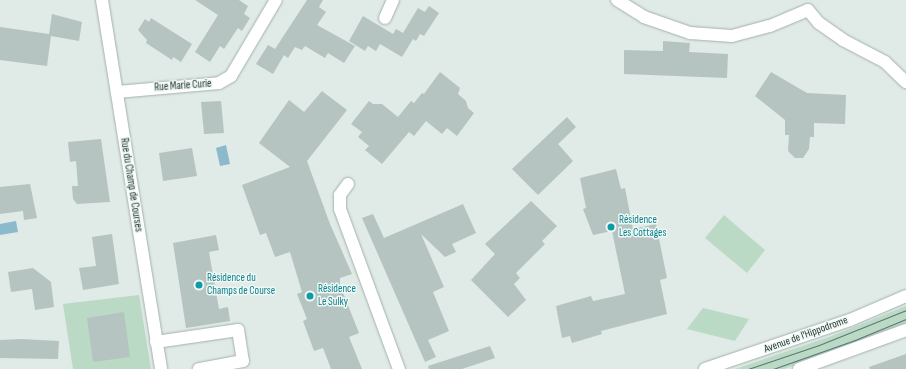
<!DOCTYPE html>
<html>
<head>
<meta charset="utf-8">
<style>
  body { margin:0 }
  #map { position:relative; width:906px; height:369px; overflow:hidden; background:#e0eae6; font-family:"Sofia Sans Condensed",sans-serif }
  div>[style] { position:absolute }
  .green>* { inset:0; background:#badac6 }
  .water>* { inset:0; background:#8bbacc }
  .building>* { inset:0; background:#b5c4c0 }
  .roads { filter:drop-shadow(0 0 1px #a3b1ad) drop-shadow(0 0 1px #a3b1ad) }
  .minor>* { height:12px; margin:-6px; padding:0 6px; transform-origin:6px; border-radius:6px; background:#fff }
  .tram>* { height:1px; margin:-0.5px; padding:0 0.5px; transform-origin:0.5px; border-radius:0.5px; background:#5c7571 }
  .dots>* { width:11px; height:11px; translate:-50% -50%; box-sizing:border-box; border:2px solid #f0f7f4; border-radius:50% }
  span { translate:-50% -50%; white-space:nowrap; text-align:center; line-height:1.15; -webkit-text-stroke:3px #f0f7f4; paint-order:stroke }
  .street-label { font-size:11px; color:#223935 }
  .culture-label { font-size:11px; color:#0d838f }
  .left { translate:0 -50%; text-align:left }
</style>
</head>
<body>
<div id="map">
  <div class="green">
    <div style="clip-path:polygon(724px 215px,765px 250px,747px 273px,705px 238px)"></div>
    <div style="clip-path:polygon(139px 295px,151px 369px,73px 369px,63px 304px)"></div>
    <div style="clip-path:polygon(906px 306px,906px 323px,813px 359px,784px 369px,735px 369px,832px 336px)"></div>
    <div style="clip-path:polygon(703px 308px,749px 319px,735px 341px,687px 329px)"></div>
  </div>
  <div class="water">
    <div style="clip-path:polygon(226px 145px,230px 164px,220px 166px,216px 148px)"></div>
    <div style="clip-path:polygon(16px 221px,18px 232px,0 235px,0 224px)"></div>
  </div>
  <div class="building">
    <div style="clip-path:polygon(195px 0,239px 0,248px 6px,244px 14px,250px 18px,242px 31px,238px 28px,224px 49px,220px 46px,210px 62px,195px 52px,218px 15px)"></div>
    <div style="clip-path:polygon(307px 0,323px 0,319px 7px,326px 12px,317px 25px,355px 46px,344px 63px,328px 53px,325px 58px,305px 46px,302px 50px,295px 47px,288px 58px,284px 55px,273px 74px,256px 64px,268px 45px,275px 49px)"></div>
    <div style="clip-path:polygon(429px 6px,439px 13px,424px 36px,420px 34px,416px 41px,413px 39px,402px 57px,380px 44px,376px 51px,368px 46px,365px 51px,349px 41px,363px 16px,393px 34px,396px 29px,403px 33px,418px 8px,425px 12px)"></div>
    <div style="clip-path:polygon(52px 14px,82px 22px,79px 41px,51px 36px,47px 66px,0 60px,0 27px,49px 34px)"></div>
    <div style="clip-path:polygon(151px 18px,192px 44px,181px 62px,173px 57px,172px 60px,146px 43px,147px 40px,138px 30px,145px 19px,149px 22px)"></div>
    <div style="clip-path:polygon(663px 41px,690px 43px,689px 52px,728px 54px,727px 78px,624px 74px,624px 50px,663px 51px)"></div>
    <div style="clip-path:polygon(440px 72px,460px 88px,458px 94px,466px 101px,468px 108px,474px 113px,457px 136px,447px 128px,442px 134px,426px 121px,414px 136px,409px 132px,382px 164px,365px 150px,369px 146px,358px 137px,362px 132px,351px 124px,369px 101px,373px 104px,382px 104px,398px 117px,411px 101px,414px 103px,422px 93px,424px 94px)"></div>
    <div style="clip-path:polygon(771px 72px,807px 93px,846px 95px,845px 124px,814px 123px,814px 137px,810px 137px,809px 149px,803px 158px,795px 158px,788px 151px,789px 135px,785px 135px,785px 120px,755px 96px)"></div>
    <div style="clip-path:polygon(322px 91px,347px 110px,307px 161px,330px 224px,352px 274px,340px 278px,340px 285px,359px 333px,349px 337px,362px 369px,331px 369px,323px 348px,314px 351px,303px 321px,307px 319px,297px 294px,302px 292px,290px 252px,275px 257px,266px 233px,260px 235px,242px 185px,290px 167px,259px 143px,289px 100px,304px 112px)"></div>
    <div style="clip-path:polygon(221px 101px,224px 133px,204px 134px,201px 102px)"></div>
    <div style="clip-path:polygon(567px 117px,576px 127px,558px 144px,573px 161px,538px 195px,512px 169px)"></div>
    <div style="clip-path:polygon(101px 139px,110px 202px,77px 204px,73px 199px,72px 186px,78px 186px,76px 161px,70px 162px,68px 142px)"></div>
    <div style="clip-path:polygon(192px 148px,197px 176px,163px 181px,159px 153px)"></div>
    <div style="clip-path:polygon(616px 169px,621px 189px,625px 188px,633px 229px,656px 224px,667px 278px,660px 280px,667px 314px,601px 331px,602px 334px,572px 343px,570px 336px,562px 338px,556px 306px,591px 296px,593px 301px,625px 294px,612px 231px,593px 235px,583px 209px,586px 208px,580px 178px)"></div>
    <div style="clip-path:polygon(30px 184px,37px 218px,24px 220px,23px 211px,0 214px,0 187px)"></div>
    <div style="clip-path:polygon(531px 201px,557px 226px,542px 241px,545px 244px,516px 273px,520px 278px,514px 284px,526px 300px,508px 317px,471px 280px,495px 254px,485px 244px)"></div>
    <div style="clip-path:polygon(463px 204px,476px 233px,452px 244px,456px 252px,445px 257px,421px 234px,444px 287px,433px 292px,449px 331px,428px 340px,436px 357px,425px 362px,362px 218px,373px 214px,384px 238px)"></div>
    <div style="clip-path:polygon(112px 234px,119px 284px,83px 290px,79px 268px,96px 266px,92px 237px)"></div>
    <div style="clip-path:polygon(216px 235px,219px 250px,209px 252px,219px 309px,228px 307px,230px 321px,186px 328px,173px 243px)"></div>
    <div style="clip-path:polygon(33px 268px,51px 282px,54px 307px,35px 310px,32px 289px,11px 292px,8px 272px)"></div>
    <div style="clip-path:polygon(124px 312px,130px 357px,93px 362px,87px 318px)"></div>
    <div style="clip-path:polygon(21px 339px,59px 341px,58px 359px,0 358px,0 340px)"></div>
    <div style="clip-path:polygon(490px 346px,495px 358px,462px 369px,429px 369px,428px 366px)"></div>
    <div style="clip-path:polygon(906px 354px,906px 369px,870px 369px,869px 367px)"></div>
  </div>
  <div class="roads">
    <div class="minor">
      <div style="left:102px;top:0;width:374px;rotate:80.9deg"></div>
      <div style="left:617px;top:0;width:32px;rotate:32deg"></div>
      <div style="left:644px;top:17px;width:49px;rotate:19.2deg"></div>
      <div style="left:690px;top:33px;width:42px;rotate:4.1deg"></div>
      <div style="left:732px;top:36px;width:39px;rotate:-15deg"></div>
      <div style="left:770px;top:26px;width:41px;rotate:-22.8deg"></div>
      <div style="left:808px;top:10px;width:17px;rotate:50deg"></div>
      <div style="left:819px;top:23px;width:29px;rotate:35deg"></div>
      <div style="left:843px;top:40px;width:47px;rotate:27.6deg"></div>
      <div style="left:885px;top:62px;width:29px;rotate:44deg"></div>
      <div style="left:385px;top:18px;width:20px;rotate:-66deg"></div>
      <div style="left:117px;top:92px;width:102px;rotate:-5deg"></div>
      <div style="left:219px;top:83px;width:14px;rotate:-30deg"></div>
      <div style="left:231px;top:76px;width:88px;rotate:-59.4deg"></div>
      <div style="left:348px;top:184px;width:14px;rotate:126deg"></div>
      <div style="left:340px;top:195px;width:14px;rotate:90deg"></div>
      <div style="left:340px;top:209px;width:171px;rotate:69.8deg"></div>
      <div style="left:156px;top:342px;width:83px;rotate:-8.3deg"></div>
      <div style="left:238px;top:330px;width:31px;rotate:81deg"></div>
      <div style="left:243px;top:361px;width:45px;rotate:169.7deg"></div>
      <div style="left:705px;top:369px;width:153px;rotate:-18.7deg"></div>
      <div style="left:850px;top:320px;width:61px;rotate:-23.2deg"></div>
      <div style="left:799px;top:369px;width:114px;rotate:-20deg"></div>
    </div>
  </div>
  <div class="tram">
    <div style="left:748px;top:369px;width:75px;rotate:-18.7deg"></div>
    <div style="left:819px;top:345px;width:94px;rotate:-21.9deg"></div>
    <div style="left:773px;top:369px;width:87px;rotate:-19.5deg"></div>
    <div style="left:855px;top:340px;width:55px;rotate:-22.4deg"></div>
  </div>
  <div class="dots">
    <div style="left:611px;top:227px;background:#0f9aa8"></div>
    <div style="left:199px;top:285px;background:#0f9aa8"></div>
    <div style="left:310px;top:296px;background:#0f9aa8"></div>
  </div>
  <div class="street-label">
    <span style="left:183px;top:86px;rotate:-4deg">Rue Marie Curie</span>
    <span style="left:131px;top:185px;rotate:81deg">Rue du Champ de Courses</span>
    <span style="left:806px;top:335px;rotate:-20deg">Avenue de l'Hippodrome</span>
  </div>
  <div class="culture-label">
    <span class="left" style="left:619px;top:227px">Résidence<br>Les Cottages</span>
    <span class="left" style="left:207px;top:285px">Résidence du<br>Champs de Course</span>
    <span class="left" style="left:318px;top:296px">Résidence<br>Le Sulky</span>
  </div>
</div>
</body>
</html>
